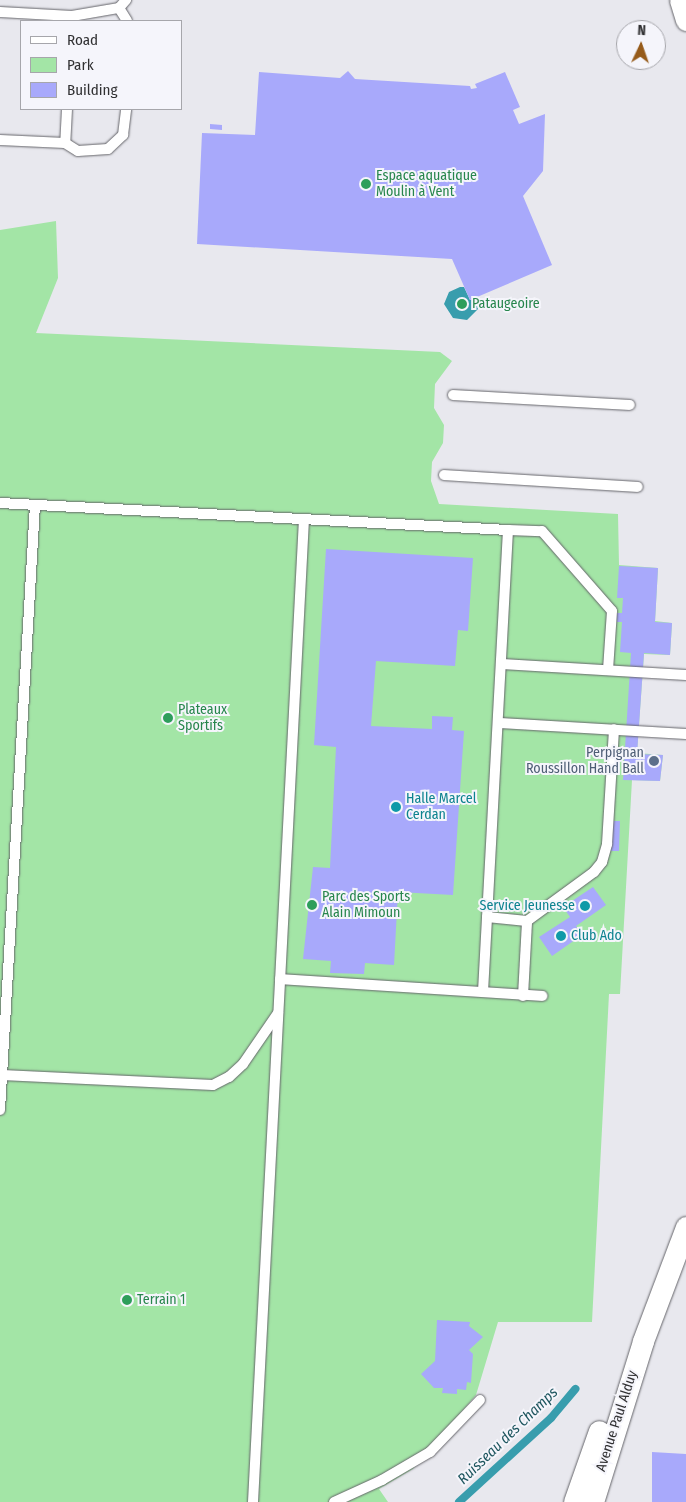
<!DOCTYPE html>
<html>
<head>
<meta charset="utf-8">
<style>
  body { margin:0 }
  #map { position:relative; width:686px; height:1502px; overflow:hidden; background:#e8e8ee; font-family:"Fira Sans Condensed",sans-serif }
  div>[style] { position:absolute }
  .green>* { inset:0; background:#a3e5a6 }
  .water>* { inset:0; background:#389dad }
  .stream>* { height:8px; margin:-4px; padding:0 4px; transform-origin:4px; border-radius:4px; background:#389dad }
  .building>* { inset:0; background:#a8a9fb }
  .roads { filter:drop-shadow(0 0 1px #65656a) drop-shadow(0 0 1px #65656a) }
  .service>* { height:10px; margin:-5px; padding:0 5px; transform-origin:5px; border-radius:5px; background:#fff }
  .minor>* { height:21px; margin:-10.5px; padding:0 10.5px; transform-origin:10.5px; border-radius:10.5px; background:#fff }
  .dots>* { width:14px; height:14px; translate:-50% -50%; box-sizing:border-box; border:2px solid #f5f5fb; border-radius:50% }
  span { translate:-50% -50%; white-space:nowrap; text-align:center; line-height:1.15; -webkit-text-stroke:4px #f5f5fb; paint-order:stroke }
  .leisure-label { font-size:14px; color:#27864d }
  .left { translate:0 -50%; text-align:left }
  .service-label { font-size:14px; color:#4e5e75 }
  .right { translate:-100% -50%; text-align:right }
  .culture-label { font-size:14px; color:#0d838f }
  .street-label { font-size:14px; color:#303032 }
  .water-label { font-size:15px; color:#1d555e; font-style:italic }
  .legend { position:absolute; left:20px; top:20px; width:162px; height:90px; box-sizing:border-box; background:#f5f5fb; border:1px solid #a6a6ab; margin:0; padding:6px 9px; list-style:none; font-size:15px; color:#303032 }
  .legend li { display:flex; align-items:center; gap:10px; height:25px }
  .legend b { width:25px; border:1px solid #a6a6ab }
  .north { position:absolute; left:616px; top:20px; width:50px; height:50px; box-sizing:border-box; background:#f5f5fb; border:1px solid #a6a6ab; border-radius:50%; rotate:3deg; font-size:14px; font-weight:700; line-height:20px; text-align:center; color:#303032 }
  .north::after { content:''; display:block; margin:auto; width:18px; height:22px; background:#965b1a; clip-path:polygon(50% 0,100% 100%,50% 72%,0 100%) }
</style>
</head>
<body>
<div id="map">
  <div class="green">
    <div style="clip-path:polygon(56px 221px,58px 278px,36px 333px,440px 352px,452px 361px,435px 384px,434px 408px,444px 425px,443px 443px,432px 462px,431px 481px,439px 504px,618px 514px,619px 565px,658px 568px,655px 621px,672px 623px,670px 655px,644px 654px,637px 753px,663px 755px,660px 781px,632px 780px,620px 994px,609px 994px,592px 1322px,498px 1322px,476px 1395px,413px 1469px,379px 1489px,388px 1502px,0 1502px,0 230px)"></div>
  </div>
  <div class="water">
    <div style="clip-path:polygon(460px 287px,464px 287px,470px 300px,477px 297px,478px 309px,467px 320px,453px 318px,444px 304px,449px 292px)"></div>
  </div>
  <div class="stream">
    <div style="left:459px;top:1502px;width:125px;rotate:-42.4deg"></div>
    <div style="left:551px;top:1418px;width:38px;rotate:-50deg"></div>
  </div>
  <div class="building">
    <div style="clip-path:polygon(348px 71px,355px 79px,470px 86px,471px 89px,477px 88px,475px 84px,505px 72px,520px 107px,513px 110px,519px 124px,545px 114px,543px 171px,523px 196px,552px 265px,470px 300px,452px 259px,197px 244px,202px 133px,255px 135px,259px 72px,340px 78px)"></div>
    <div style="clip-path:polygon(210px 124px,222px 125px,222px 130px,210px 129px)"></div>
    <div style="clip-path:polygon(326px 549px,473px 558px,468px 631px,458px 630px,455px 666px,376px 661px,371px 726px,432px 729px,432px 716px,453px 717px,452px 730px,464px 731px,453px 895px,398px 892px,394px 965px,365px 963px,364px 974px,330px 973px,331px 961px,303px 959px,313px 867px,330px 868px,336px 747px,314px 745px)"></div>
    <div style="clip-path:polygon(619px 566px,658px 568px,655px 622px,672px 623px,670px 655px,644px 653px,637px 754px,663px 755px,660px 781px,623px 780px,631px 653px,620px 652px,622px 622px,617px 622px,617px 613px,622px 613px,623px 598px,617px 598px)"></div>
    <div style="clip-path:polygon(612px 821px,620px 821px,619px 851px,611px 851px)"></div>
    <div style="clip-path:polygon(593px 887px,606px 905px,576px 926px,582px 935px,552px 956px,539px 937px,570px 917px,563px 907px)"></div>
    <div style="clip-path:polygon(437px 1320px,470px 1322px,469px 1326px,483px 1337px,469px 1350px,473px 1354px,471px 1383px,467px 1382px,466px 1390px,457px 1389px,457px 1394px,442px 1393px,443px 1388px,434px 1388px,421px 1374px,435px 1361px)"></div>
    <div style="clip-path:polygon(652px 1452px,686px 1454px,686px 1502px,652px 1502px)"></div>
  </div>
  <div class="roads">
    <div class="service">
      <div style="left:119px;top:8px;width:15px;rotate:58deg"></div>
      <div style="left:0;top:12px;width:72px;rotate:3.2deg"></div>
      <div style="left:72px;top:16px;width:48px;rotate:-9.7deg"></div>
      <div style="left:119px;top:8px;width:11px;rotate:-49deg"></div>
      <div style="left:67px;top:109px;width:34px;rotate:93deg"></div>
      <div style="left:65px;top:143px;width:15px;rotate:32deg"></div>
      <div style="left:78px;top:151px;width:30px;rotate:-4deg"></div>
      <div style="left:108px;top:149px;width:21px;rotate:-43deg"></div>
      <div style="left:123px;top:135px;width:26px;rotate:-83deg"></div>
      <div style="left:0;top:140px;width:65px;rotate:2.6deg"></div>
      <div style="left:453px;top:395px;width:177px;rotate:3.2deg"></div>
      <div style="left:444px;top:475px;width:194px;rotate:3.5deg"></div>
      <div style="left:0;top:503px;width:509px;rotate:3.04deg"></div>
      <div style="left:508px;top:530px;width:462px;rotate:93.1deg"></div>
      <div style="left:508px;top:530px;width:34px;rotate:2deg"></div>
      <div style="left:542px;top:531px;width:106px;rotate:48.8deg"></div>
      <div style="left:612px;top:611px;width:59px;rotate:93.9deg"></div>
      <div style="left:502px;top:664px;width:184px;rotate:3.4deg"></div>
      <div style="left:500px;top:723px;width:186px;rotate:3.4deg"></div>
      <div style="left:487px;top:917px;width:40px;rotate:5.7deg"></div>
      <div style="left:527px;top:921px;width:83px;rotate:-36.2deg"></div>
      <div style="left:594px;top:872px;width:13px;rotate:-51deg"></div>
      <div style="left:602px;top:862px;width:19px;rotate:-74deg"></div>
      <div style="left:607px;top:844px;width:115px;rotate:-86.5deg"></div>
      <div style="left:280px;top:979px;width:263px;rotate:3.7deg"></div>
      <div style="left:523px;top:996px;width:75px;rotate:-86.9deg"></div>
      <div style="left:2px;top:1075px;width:211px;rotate:2.7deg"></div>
      <div style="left:213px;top:1085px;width:18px;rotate:-27deg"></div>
      <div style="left:229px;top:1077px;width:19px;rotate:-43deg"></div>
      <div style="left:243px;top:1064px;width:62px;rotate:-55.5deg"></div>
      <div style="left:0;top:1110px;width:606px;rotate:-86.69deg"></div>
      <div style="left:253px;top:1502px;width:984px;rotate:-87.03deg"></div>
      <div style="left:334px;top:1502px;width:53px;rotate:-24.6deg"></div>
      <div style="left:382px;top:1480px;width:56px;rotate:-30.3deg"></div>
      <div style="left:430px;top:1452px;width:72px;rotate:-46.1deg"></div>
    </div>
    <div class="minor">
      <div style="left:680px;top:0;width:21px;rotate:73deg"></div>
      <div style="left:574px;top:1502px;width:75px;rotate:-70.6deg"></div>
      <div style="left:593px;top:1502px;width:169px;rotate:-72.7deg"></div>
      <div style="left:643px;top:1341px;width:122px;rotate:-69.3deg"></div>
    </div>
  </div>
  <div class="dots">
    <div style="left:366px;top:184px;background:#2e9e5b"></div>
    <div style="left:462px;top:304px;background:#2e9e5b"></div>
    <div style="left:168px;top:718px;background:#2e9e5b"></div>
    <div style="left:654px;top:761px;background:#5c6f8a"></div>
    <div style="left:396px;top:807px;background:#0f9aa8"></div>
    <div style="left:312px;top:905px;background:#2e9e5b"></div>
    <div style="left:585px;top:906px;background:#0f9aa8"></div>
    <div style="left:561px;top:936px;background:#0f9aa8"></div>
    <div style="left:127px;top:1300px;background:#2e9e5b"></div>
  </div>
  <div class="leisure-label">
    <span class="left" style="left:376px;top:184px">Espace aquatique<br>Moulin à Vent</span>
    <span class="left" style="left:472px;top:304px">Pataugeoire</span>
    <span class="left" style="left:178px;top:718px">Plateaux<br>Sportifs</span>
    <span class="left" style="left:322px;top:905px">Parc des Sports<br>Alain Mimoun</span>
    <span class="left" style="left:137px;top:1300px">Terrain 1</span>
  </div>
  <div class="service-label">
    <span class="right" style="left:644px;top:761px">Perpignan<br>Roussillon Hand Ball</span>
  </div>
  <div class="culture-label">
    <span class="left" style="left:406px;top:807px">Halle Marcel<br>Cerdan</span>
    <span class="right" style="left:575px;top:906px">Service Jeunesse</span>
    <span class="left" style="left:571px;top:936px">Club Ado</span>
  </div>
  <div class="street-label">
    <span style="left:617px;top:1421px;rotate:-72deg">Avenue Paul Alduy</span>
  </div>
  <div class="water-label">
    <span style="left:508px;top:1436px;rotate:-44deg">Ruisseau des Champs</span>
  </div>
  <ul class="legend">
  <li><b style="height:6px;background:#fff"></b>Road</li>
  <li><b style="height:14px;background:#a3e5a6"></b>Park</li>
  <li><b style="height:14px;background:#a8a9fb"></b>Building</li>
  </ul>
  <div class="north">N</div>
</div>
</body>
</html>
